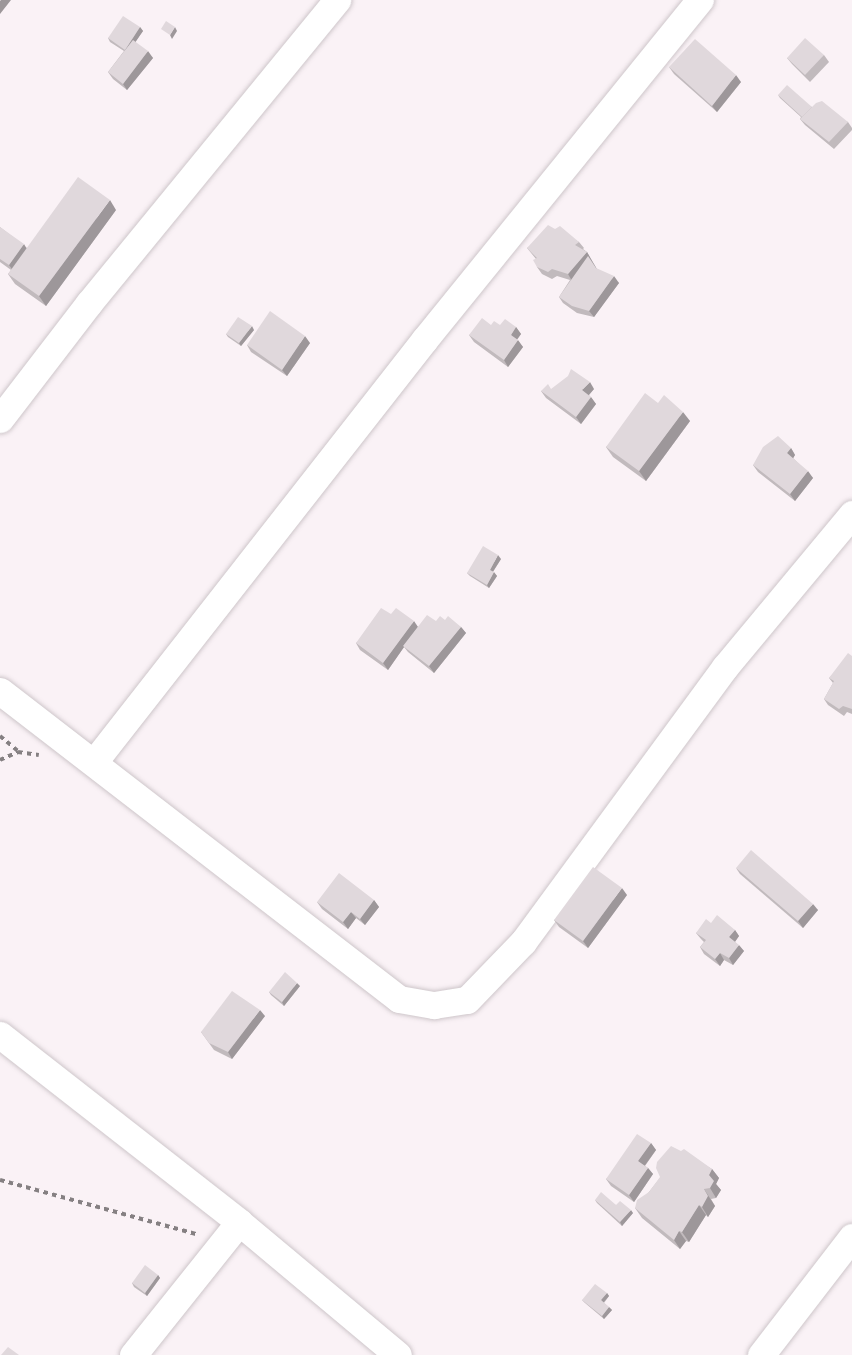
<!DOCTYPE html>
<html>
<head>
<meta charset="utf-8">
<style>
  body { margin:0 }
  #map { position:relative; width:852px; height:1355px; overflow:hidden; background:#faf2f6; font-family:Raleway,sans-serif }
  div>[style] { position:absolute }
  .path>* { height:4px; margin-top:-2px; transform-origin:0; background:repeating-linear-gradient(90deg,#858082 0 4.5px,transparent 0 9px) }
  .roads { filter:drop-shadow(0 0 2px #cec6ca) drop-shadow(0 0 2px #cec6ca) }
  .minor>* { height:27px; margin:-13.5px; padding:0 13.5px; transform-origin:13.5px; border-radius:13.5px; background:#fff }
  .wall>* { inset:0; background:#c1babd }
  .shaded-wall>* { inset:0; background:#9d979a }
  .building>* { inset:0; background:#e0d8dc }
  span { translate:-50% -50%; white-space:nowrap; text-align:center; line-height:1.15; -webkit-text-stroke:5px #fff; paint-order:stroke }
</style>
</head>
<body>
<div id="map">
  <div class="path">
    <div style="left:0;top:736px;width:23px;rotate:40deg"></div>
    <div style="left:0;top:760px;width:20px;rotate:-24deg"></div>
    <div style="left:18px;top:752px;width:21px;rotate:8deg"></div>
    <div style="left:0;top:1180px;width:206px;rotate:15.4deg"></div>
  </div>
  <div class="roads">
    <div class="minor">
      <div style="left:0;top:419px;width:146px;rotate:-52.5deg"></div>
      <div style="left:89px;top:303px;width:392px;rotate:-50.7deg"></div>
      <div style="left:0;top:691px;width:504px;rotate:37.67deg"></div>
      <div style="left:399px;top:999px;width:36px;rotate:10deg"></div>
      <div style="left:434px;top:1005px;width:33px;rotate:-9deg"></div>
      <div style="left:467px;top:1000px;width:81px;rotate:-46deg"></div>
      <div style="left:523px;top:942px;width:341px;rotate:-53.7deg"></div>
      <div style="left:725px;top:667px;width:199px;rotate:-50.3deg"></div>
      <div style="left:94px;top:762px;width:537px;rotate:-51.96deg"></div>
      <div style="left:425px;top:339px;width:437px;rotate:-51deg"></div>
      <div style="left:0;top:1035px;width:303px;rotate:38deg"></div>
      <div style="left:239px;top:1222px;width:207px;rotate:39.9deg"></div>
      <div style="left:133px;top:1355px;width:170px;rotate:-51.4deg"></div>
      <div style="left:761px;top:1355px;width:149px;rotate:-52.4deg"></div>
    </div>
  </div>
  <div class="wall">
    <div style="clip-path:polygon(140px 27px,143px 31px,135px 42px,153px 58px,127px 90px,113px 79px,108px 72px,124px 51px,110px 42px,108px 38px)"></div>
    <div style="clip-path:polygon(824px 55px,829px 62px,810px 82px,792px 64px,787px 58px)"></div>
    <div style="clip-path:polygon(669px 67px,741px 82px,717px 112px,674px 74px)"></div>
    <div style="clip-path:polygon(778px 95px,812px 107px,848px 122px,852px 128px,852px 130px,834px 149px,805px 125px,800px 119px,801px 117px,780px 98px)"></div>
    <div style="clip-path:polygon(116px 210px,46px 306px,15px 284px,8px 274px,11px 270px,0 262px,0 227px,27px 248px)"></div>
    <div style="clip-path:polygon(555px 229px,579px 242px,584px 248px,583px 249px,587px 252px,597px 269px,619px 283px,594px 317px,577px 313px,563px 303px,559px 297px,570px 280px,557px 276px,552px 279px,542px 274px,537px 267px,536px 259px,527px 248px)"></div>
    <div style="clip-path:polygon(491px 325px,516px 327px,521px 334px,517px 340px,523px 347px,508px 367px,474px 342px,469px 335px)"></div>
    <div style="clip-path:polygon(254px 330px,241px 346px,228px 337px,226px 334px)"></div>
    <div style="clip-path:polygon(310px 343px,287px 376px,251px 352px,247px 345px)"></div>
    <div style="clip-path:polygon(551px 389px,594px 389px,589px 395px,596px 404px,581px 424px,546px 398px,541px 391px)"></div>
    <div style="clip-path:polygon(658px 403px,690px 421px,646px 481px,613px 457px,606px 447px)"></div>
    <div style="clip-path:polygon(791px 448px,795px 455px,793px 458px,813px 478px,795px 501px,758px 472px,753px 465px)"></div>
    <div style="clip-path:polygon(501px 559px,493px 572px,497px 576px,489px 588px,470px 576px,467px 573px)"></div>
    <div style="clip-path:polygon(391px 614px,418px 627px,445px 620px,461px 627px,466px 633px,434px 673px,408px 652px,404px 647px,388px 670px,360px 650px,356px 643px)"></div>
    <div style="clip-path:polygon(852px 656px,852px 714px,847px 712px,844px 716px,828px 705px,824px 699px,833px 683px,829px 678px)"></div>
    <div style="clip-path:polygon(736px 868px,818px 910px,803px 928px,740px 874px)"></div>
    <div style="clip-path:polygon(627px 895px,588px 948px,559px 927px,554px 920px)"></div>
    <div style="clip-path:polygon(374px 900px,379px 907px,365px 925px,356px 918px,348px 929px,322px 909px,317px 902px)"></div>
    <div style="clip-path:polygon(711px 923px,735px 930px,739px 936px,735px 942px,744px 951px,733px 965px,724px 960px,720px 966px,704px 954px,700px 947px,704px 942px,701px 939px,696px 933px)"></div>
    <div style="clip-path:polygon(300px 986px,284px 1006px,271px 995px,269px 992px)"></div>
    <div style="clip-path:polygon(265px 1016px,232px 1059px,214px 1050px,201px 1032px)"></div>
    <div style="clip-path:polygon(651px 1143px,656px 1150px,645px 1166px,648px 1168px,653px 1174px,634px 1202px,611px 1186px,606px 1179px)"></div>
    <div style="clip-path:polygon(681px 1151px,712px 1169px,719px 1178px,716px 1184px,721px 1190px,716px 1198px,711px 1199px,715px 1206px,708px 1217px,706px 1215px,689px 1242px,686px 1241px,680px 1249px,642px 1218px,635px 1208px,649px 1192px)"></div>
    <div style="clip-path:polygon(595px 1200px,616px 1205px,633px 1213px,622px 1226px,597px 1203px)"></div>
    <div style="clip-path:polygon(158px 1275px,160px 1278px,147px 1296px,134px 1287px,132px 1283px)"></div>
    <div style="clip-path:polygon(607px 1293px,609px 1296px,604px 1303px,612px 1310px,604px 1319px,585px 1303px,582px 1300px)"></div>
  </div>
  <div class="shaded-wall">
    <div style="clip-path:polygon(1px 0,11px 0,0 14px,0 1px)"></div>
    <div style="clip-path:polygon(140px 27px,143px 31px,128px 53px,125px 50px)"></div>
    <div style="clip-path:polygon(175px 27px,177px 31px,172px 39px,170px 35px)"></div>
    <div style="clip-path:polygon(148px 51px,153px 58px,127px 90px,123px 84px)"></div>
    <div style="clip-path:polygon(736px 75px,741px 82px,717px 112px,712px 106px)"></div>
    <div style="clip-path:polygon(110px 200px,116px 210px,46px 306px,39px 296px)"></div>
    <div style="clip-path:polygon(24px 244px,28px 251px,14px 272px,9px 265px)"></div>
    <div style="clip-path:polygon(587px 252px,600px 275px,572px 281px,568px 274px)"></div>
    <div style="clip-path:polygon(614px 276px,619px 283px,594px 317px,589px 311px)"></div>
    <div style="clip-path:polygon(252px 326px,254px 330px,241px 346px,239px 343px)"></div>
    <div style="clip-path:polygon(516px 327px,521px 334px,515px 342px,511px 335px)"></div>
    <div style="clip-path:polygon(305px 336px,310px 343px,287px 376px,282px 370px)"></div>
    <div style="clip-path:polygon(518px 340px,523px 347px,508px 367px,504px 360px)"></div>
    <div style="clip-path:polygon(590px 382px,594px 389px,587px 397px,582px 390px)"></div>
    <div style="clip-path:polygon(591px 397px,596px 404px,581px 424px,576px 417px)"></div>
    <div style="clip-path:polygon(683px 412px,690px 421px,646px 481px,639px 471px)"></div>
    <div style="clip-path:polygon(791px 448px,795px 455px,792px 460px,787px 453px)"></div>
    <div style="clip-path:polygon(808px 471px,813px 478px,795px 501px,790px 494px)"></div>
    <div style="clip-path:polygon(498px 555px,501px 559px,492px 573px,490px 570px)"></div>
    <div style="clip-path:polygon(494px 572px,497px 576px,489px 588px,487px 585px)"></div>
    <div style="clip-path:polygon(414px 621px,418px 627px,388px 670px,383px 663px)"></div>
    <div style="clip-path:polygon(461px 627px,466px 633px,434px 673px,429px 666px)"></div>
    <div style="clip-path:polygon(622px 888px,627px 895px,588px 948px,583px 941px)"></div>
    <div style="clip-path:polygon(374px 900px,379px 907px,365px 925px,360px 919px)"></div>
    <div style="clip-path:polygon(813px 904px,818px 910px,803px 928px,798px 921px)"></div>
    <div style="clip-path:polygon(351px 912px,356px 918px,348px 929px,343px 922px)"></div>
    <div style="clip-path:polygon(735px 930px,739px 936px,734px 943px,729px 937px)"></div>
    <div style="clip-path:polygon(739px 945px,744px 951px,733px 965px,729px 958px)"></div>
    <div style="clip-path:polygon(720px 953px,724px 960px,720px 966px,715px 959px)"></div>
    <div style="clip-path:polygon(297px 983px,300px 986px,284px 1006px,282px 1002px)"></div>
    <div style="clip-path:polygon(260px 1010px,265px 1016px,232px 1059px,228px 1052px)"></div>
    <div style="clip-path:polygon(651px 1143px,656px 1150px,643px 1168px,638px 1161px)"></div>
    <div style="clip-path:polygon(648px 1168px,653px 1174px,634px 1202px,629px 1195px)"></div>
    <div style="clip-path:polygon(712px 1169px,719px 1178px,716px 1184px,721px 1190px,716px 1198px,710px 1188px,709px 1175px)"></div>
    <div style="clip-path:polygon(704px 1189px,715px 1206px,708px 1217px,702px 1207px)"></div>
    <div style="clip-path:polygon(699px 1205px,706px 1215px,689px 1242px,682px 1232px)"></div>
    <div style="clip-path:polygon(631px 1210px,633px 1213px,622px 1226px,620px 1222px)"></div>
    <div style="clip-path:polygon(679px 1231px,686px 1241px,680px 1249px,674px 1240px)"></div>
    <div style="clip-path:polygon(158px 1275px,160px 1278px,147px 1296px,145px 1293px)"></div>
    <div style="clip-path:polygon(607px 1293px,609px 1296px,603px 1303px,601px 1300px)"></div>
    <div style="clip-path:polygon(609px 1307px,612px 1310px,604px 1319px,602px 1316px)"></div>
  </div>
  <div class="building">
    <div style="clip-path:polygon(123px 16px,140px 27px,125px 50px,108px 38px)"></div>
    <div style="clip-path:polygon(166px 21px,175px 27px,170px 35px,161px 29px)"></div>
    <div style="clip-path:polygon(805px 38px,824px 55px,805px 75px,787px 58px)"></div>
    <div style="clip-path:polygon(695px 39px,736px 75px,712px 106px,669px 67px)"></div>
    <div style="clip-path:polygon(133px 40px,148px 51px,123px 84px,108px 72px)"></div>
    <div style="clip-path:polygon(787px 85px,812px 107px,802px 117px,778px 95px)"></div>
    <div style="clip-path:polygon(822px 101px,848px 122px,829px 142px,800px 119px,816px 103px)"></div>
    <div style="clip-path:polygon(78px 177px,110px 200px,39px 296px,8px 274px)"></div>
    <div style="clip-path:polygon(548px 225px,555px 229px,560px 226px,579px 242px,575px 245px,587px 252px,568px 274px,552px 269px,548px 272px,537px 267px,533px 260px,537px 258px,527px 248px)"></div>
    <div style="clip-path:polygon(0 227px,24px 244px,9px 265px,0 259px)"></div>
    <div style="clip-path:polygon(588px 256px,596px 268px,614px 276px,589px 311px,572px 306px,559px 297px)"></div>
    <div style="clip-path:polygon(270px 311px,305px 336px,282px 370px,247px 345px)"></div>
    <div style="clip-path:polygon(238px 317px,252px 326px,239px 343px,226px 334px)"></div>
    <div style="clip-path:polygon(482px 318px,491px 325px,494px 321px,500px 325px,505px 319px,516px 327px,511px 335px,518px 340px,504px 360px,469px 335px)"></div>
    <div style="clip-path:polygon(571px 369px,590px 382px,582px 390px,591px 397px,576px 417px,541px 391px,548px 384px,551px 389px,568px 376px)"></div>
    <div style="clip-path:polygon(645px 393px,658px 403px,664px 395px,683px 412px,639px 471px,606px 447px)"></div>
    <div style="clip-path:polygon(778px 436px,791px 448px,787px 453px,808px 471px,790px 494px,753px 465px,763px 447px)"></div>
    <div style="clip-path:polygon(483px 546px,498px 555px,490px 570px,494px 572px,487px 585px,467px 573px)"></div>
    <div style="clip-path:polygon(381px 608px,391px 614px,396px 608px,414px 621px,383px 663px,356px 643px)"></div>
    <div style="clip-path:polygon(427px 615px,436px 621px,440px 616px,445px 620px,448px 616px,461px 627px,429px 666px,403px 646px)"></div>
    <div style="clip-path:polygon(848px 653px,852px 656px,852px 709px,843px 706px,839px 709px,824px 699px,834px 681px,829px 678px)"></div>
    <div style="clip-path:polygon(751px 850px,813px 904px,798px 921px,736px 868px)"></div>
    <div style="clip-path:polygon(593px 867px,622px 888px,583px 941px,554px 920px)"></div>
    <div style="clip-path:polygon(339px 873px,374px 900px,360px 919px,351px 912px,343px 922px,317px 902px)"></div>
    <div style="clip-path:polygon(717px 915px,735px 930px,729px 937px,739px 945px,729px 958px,720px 953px,715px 959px,700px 947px,706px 940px,696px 933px,706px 919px,711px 923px)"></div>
    <div style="clip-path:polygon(285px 972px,297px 983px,282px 1002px,269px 992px)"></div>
    <div style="clip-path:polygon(232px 991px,260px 1010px,228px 1052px,209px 1043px,201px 1032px)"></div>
    <div style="clip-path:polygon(637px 1134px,651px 1143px,638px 1161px,648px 1168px,629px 1195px,606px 1179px)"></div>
    <div style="clip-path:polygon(671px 1146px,681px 1151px,684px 1149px,712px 1169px,709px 1175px,714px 1181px,710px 1188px,704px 1189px,708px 1196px,702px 1207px,699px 1205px,682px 1232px,679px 1231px,674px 1240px,635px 1208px,637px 1200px,649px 1192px,660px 1177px,656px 1168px,657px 1162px)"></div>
    <div style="clip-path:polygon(601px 1192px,616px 1205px,620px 1201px,631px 1210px,620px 1222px,595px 1200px)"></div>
    <div style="clip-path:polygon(145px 1265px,158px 1275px,145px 1293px,132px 1283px)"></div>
    <div style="clip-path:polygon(595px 1284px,607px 1293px,601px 1300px,609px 1307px,602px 1316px,582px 1300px)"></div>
    <div style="clip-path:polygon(8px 1347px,19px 1355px,1px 1355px)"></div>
  </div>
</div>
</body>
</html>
